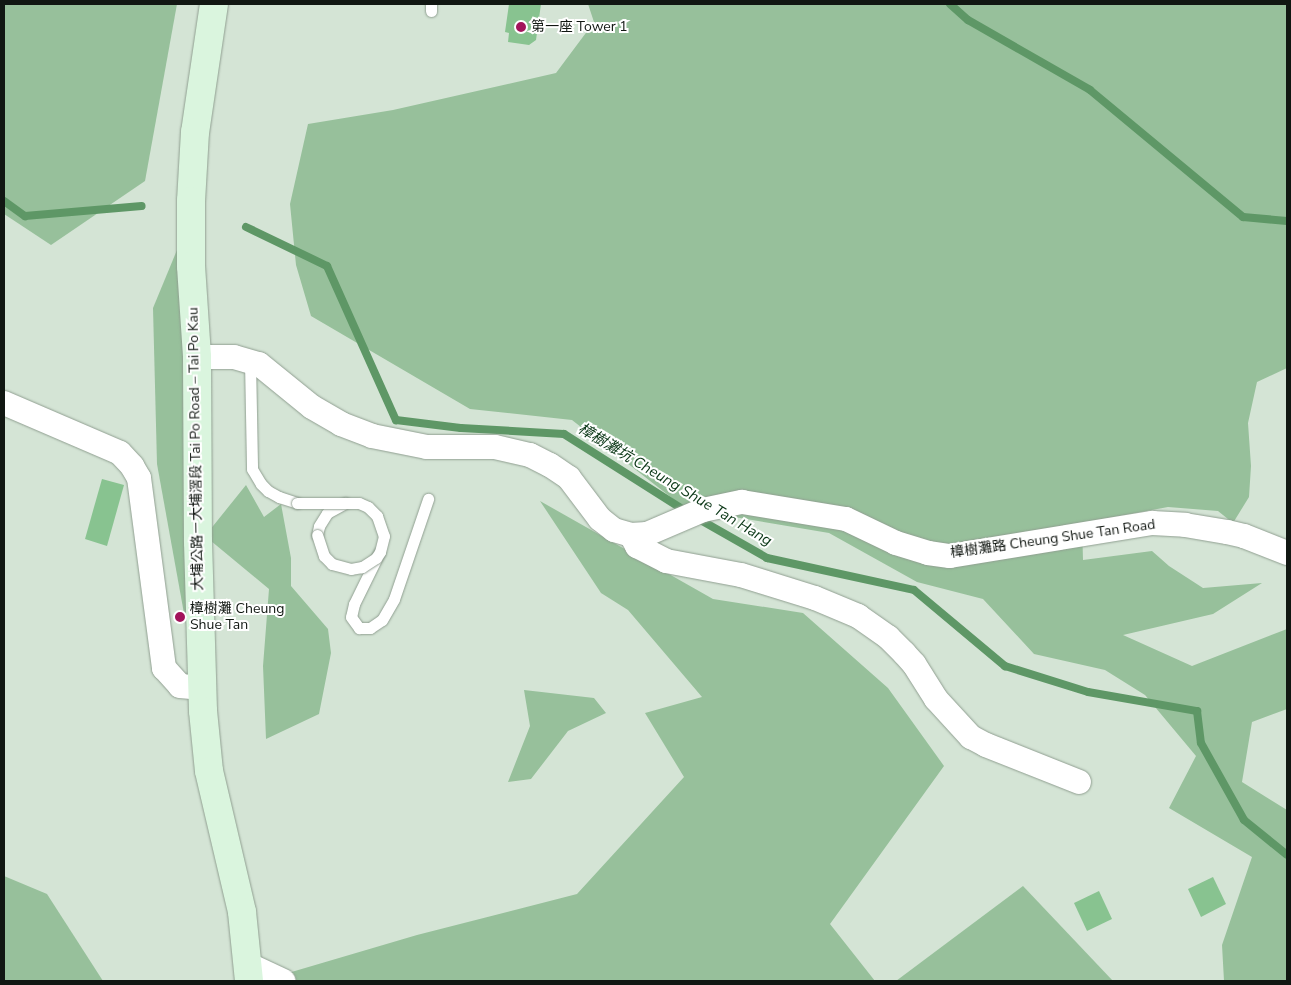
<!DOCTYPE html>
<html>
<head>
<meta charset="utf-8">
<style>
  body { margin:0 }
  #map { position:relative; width:1291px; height:985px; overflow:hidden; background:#d4e4d5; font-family:"Nunito Sans","Noto Sans TC",sans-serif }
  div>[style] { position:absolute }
  .green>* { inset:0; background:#97c09b }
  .stream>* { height:8px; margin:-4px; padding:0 4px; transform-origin:4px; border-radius:4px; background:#5e9766 }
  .building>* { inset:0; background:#88c390 }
  .roads { filter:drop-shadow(0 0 1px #909f91) drop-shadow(0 0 1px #909f91) }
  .lane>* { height:11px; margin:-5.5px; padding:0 5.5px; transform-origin:5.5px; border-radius:5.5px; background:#fff }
  .street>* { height:24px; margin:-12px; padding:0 12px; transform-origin:12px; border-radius:12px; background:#fff }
  .secondary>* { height:28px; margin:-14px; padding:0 14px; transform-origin:14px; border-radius:14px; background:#daf5de }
  .bridges { filter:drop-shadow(0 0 1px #909f91) drop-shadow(0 0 1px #909f91) }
  .lane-bridge>* { height:11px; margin:-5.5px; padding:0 5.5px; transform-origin:5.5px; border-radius:5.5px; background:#fff }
  .dots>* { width:14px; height:14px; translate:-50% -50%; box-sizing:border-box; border:2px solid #fff; border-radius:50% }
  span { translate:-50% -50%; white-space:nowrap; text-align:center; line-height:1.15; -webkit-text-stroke:4px #fff; paint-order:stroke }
  .poi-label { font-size:14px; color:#111712 }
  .left { translate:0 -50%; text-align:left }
  .street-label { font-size:14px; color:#111712 }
  .water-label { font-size:15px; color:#083514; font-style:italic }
  .frame { position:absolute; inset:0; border:5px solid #111712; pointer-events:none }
</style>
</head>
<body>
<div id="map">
  <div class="green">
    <div style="clip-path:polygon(4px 4px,177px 4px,145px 181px,51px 245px,4px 214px)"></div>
    <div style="clip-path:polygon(588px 4px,1287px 4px,1287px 368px,1257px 382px,1248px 423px,1251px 466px,1249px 497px,1233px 523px,1218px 511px,1168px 507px,1082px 523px,1083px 560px,1152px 551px,1169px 566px,1203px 588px,1262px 583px,1213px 614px,1123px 635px,1192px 666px,1287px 629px,1287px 709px,1252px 722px,1242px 782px,1287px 810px,1287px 981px,1224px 981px,1222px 945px,1252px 857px,1169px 808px,1196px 756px,1145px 695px,1105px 670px,1034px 654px,983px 599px,917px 582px,829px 533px,686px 509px,572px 420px,470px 409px,311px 316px,296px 265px,290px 204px,308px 124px,393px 110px,556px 73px,594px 22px)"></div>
    <div style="clip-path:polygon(177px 250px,184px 318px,187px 630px,157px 464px,153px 308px)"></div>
    <div style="clip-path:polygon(246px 485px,264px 517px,281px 504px,291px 558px,291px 586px,328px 629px,331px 653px,319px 714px,266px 739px,263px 666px,269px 589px,205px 536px)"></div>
    <div style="clip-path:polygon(540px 501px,713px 599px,803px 613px,888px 688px,944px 766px,830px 924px,875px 981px,261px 981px,417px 935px,577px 894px,684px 777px,645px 713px,702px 697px,628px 610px,601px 593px)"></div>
    <div style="clip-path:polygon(524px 690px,594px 698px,606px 713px,568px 731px,531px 779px,508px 782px,530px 726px)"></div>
    <div style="clip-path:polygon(4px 876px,47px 894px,103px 981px,4px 981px)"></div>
    <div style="clip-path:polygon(1023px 886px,1113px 981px,896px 981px)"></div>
  </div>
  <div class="stream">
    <div style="left:950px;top:4px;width:24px;rotate:42deg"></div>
    <div style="left:968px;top:20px;width:141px;rotate:29.8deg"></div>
    <div style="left:1090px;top:90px;width:199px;rotate:39.7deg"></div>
    <div style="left:1243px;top:217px;width:44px;rotate:5.2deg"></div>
    <div style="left:4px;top:201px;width:26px;rotate:36deg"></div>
    <div style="left:25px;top:216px;width:117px;rotate:-4.9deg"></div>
    <div style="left:246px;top:227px;width:90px;rotate:25.7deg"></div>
    <div style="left:327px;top:266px;width:169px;rotate:65.9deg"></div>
    <div style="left:396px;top:420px;width:65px;rotate:7deg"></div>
    <div style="left:461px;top:428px;width:103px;rotate:3.3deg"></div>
    <div style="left:564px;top:434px;width:146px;rotate:32.4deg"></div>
    <div style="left:697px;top:518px;width:81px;rotate:29.7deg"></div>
    <div style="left:767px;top:558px;width:150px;rotate:12.3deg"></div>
    <div style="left:914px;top:590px;width:119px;rotate:39.9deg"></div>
    <div style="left:1005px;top:666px;width:87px;rotate:17.4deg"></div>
    <div style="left:1088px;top:692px;width:111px;rotate:9.9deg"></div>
    <div style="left:1197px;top:711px;width:32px;rotate:83deg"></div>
    <div style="left:1201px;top:743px;width:88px;rotate:60.8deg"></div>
    <div style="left:1244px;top:820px;width:55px;rotate:39.1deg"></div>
  </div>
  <div class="building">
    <div style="clip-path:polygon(509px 4px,541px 4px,536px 40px,529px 45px,508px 42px,509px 33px,505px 32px)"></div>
    <div style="clip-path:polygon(102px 479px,124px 485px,107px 546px,85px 539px)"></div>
    <div style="clip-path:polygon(1213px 877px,1226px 904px,1201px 917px,1188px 889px)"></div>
    <div style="clip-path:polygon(1099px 891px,1112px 919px,1087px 931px,1074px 903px)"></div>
  </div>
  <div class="roads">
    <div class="lane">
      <div style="left:431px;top:11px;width:7px;rotate:-90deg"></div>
      <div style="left:250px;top:361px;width:108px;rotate:88.9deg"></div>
      <div style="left:252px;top:469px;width:17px;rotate:59deg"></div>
      <div style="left:261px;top:484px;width:10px;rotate:45deg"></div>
      <div style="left:268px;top:491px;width:13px;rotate:29deg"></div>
      <div style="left:279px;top:497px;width:19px;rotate:18deg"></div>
      <div style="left:317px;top:535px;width:9px;rotate:-77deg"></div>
      <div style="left:319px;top:526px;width:15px;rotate:-58deg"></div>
      <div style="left:327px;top:513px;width:21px;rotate:-29deg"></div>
      <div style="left:379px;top:553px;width:57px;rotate:116.1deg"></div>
      <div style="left:354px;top:604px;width:13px;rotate:103deg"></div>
      <div style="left:351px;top:617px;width:14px;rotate:54deg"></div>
      <div style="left:359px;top:628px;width:11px"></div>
      <div style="left:370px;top:628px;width:14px;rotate:-34deg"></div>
      <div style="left:382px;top:620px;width:24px;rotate:-60deg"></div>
      <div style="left:394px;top:599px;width:106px;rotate:-71.2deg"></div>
    </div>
    <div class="street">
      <div style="left:197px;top:357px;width:37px"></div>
      <div style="left:234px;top:357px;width:26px;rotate:16deg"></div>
      <div style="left:259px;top:364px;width:68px;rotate:39.1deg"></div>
      <div style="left:312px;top:407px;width:34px;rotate:30deg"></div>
      <div style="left:341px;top:424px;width:33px;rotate:21deg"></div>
      <div style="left:372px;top:436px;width:56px;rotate:11.3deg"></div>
      <div style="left:427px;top:447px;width:68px"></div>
      <div style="left:495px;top:447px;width:36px;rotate:13deg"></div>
      <div style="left:530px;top:455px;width:22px;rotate:27deg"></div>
      <div style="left:550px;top:465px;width:23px;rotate:34deg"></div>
      <div style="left:569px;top:478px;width:51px;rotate:52.9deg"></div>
      <div style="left:600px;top:519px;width:18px;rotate:38deg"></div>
      <div style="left:614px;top:530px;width:18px;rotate:16deg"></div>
      <div style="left:631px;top:535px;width:16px;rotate:-4deg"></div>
      <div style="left:647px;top:534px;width:61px;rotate:-23.2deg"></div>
      <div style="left:703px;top:510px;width:40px;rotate:-12deg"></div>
      <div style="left:742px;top:502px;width:105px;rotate:9.3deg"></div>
      <div style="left:846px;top:519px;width:55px;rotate:25.6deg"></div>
      <div style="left:896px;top:543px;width:34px;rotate:17deg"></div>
      <div style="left:928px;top:553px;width:22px;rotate:8deg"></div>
      <div style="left:950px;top:556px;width:205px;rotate:-9.3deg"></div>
      <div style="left:1152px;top:523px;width:33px;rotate:3deg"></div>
      <div style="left:1185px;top:525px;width:43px;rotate:9.5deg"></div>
      <div style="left:1227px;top:532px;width:17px;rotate:13deg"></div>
      <div style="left:1244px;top:536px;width:46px;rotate:21.6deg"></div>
      <div style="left:4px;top:403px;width:126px;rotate:23.3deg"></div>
      <div style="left:120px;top:453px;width:18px;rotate:47deg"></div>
      <div style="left:132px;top:466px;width:14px;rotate:60deg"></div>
      <div style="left:139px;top:478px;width:192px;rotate:82.5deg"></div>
      <div style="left:164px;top:668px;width:24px;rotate:48deg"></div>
      <div style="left:180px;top:686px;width:23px;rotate:5deg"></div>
      <div style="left:631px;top:535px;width:13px;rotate:61deg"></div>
      <div style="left:637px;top:546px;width:33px;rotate:27deg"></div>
      <div style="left:666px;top:561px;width:76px;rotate:10.6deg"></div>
      <div style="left:741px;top:575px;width:77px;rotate:17.3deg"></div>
      <div style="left:815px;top:598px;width:47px;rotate:22.7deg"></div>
      <div style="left:858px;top:616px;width:37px;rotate:35deg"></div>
      <div style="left:888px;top:637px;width:23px;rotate:45deg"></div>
      <div style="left:904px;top:653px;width:15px;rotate:48deg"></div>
      <div style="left:914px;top:664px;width:41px;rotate:57.8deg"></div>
      <div style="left:936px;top:699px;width:52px;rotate:47.4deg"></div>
      <div style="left:971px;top:737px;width:17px;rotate:28deg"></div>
      <div style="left:986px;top:745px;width:100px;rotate:21.7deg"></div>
      <div style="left:249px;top:965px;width:38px;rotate:25deg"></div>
    </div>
    <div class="secondary">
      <div style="left:214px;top:4px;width:129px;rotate:98.4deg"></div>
      <div style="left:195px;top:132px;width:69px;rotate:93.3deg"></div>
      <div style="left:191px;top:201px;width:65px;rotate:90deg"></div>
      <div style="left:191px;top:266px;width:91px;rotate:86.2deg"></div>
      <div style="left:197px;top:357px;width:185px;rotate:89.7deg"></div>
      <div style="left:198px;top:542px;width:169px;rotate:88.3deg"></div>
      <div style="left:203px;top:711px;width:60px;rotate:84.3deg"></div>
      <div style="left:209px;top:771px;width:145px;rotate:76.8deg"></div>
      <div style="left:242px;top:912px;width:69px;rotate:84.2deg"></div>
    </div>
  </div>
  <div class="bridges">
    <div class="lane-bridge">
      <div style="left:297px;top:503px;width:62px"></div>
      <div style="left:359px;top:503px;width:10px;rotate:24deg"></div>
      <div style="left:368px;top:507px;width:13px;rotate:45deg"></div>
      <div style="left:377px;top:516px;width:21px;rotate:71deg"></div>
      <div style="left:384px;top:536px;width:16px;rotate:104deg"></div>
      <div style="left:380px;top:552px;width:7px;rotate:124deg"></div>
      <div style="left:376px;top:558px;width:17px;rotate:147deg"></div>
      <div style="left:362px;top:567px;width:11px;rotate:170deg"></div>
      <div style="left:351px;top:569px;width:20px;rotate:-165deg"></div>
      <div style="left:332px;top:564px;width:11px;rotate:-135deg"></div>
      <div style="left:324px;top:556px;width:22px;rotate:-108deg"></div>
    </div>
  </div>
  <div class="dots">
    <div style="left:521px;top:27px;background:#a2145b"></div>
    <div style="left:180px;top:617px;background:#a2145b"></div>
  </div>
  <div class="poi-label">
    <span class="left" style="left:531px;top:27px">第一座 Tower 1</span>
    <span class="left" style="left:190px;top:617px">樟樹灘 Cheung<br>Shue Tan</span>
  </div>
  <div class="street-label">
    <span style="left:196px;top:449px;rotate:-91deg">大埔公路－大埔滘段 Tai Po Road – Tai Po Kau</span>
    <span style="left:1053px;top:539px;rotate:-8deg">樟樹灘路 Cheung Shue Tan Road</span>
  </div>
  <div class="water-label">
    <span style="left:675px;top:485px;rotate:31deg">樟樹灘坑 Cheung Shue Tan Hang</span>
  </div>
  <div class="frame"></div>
</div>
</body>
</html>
